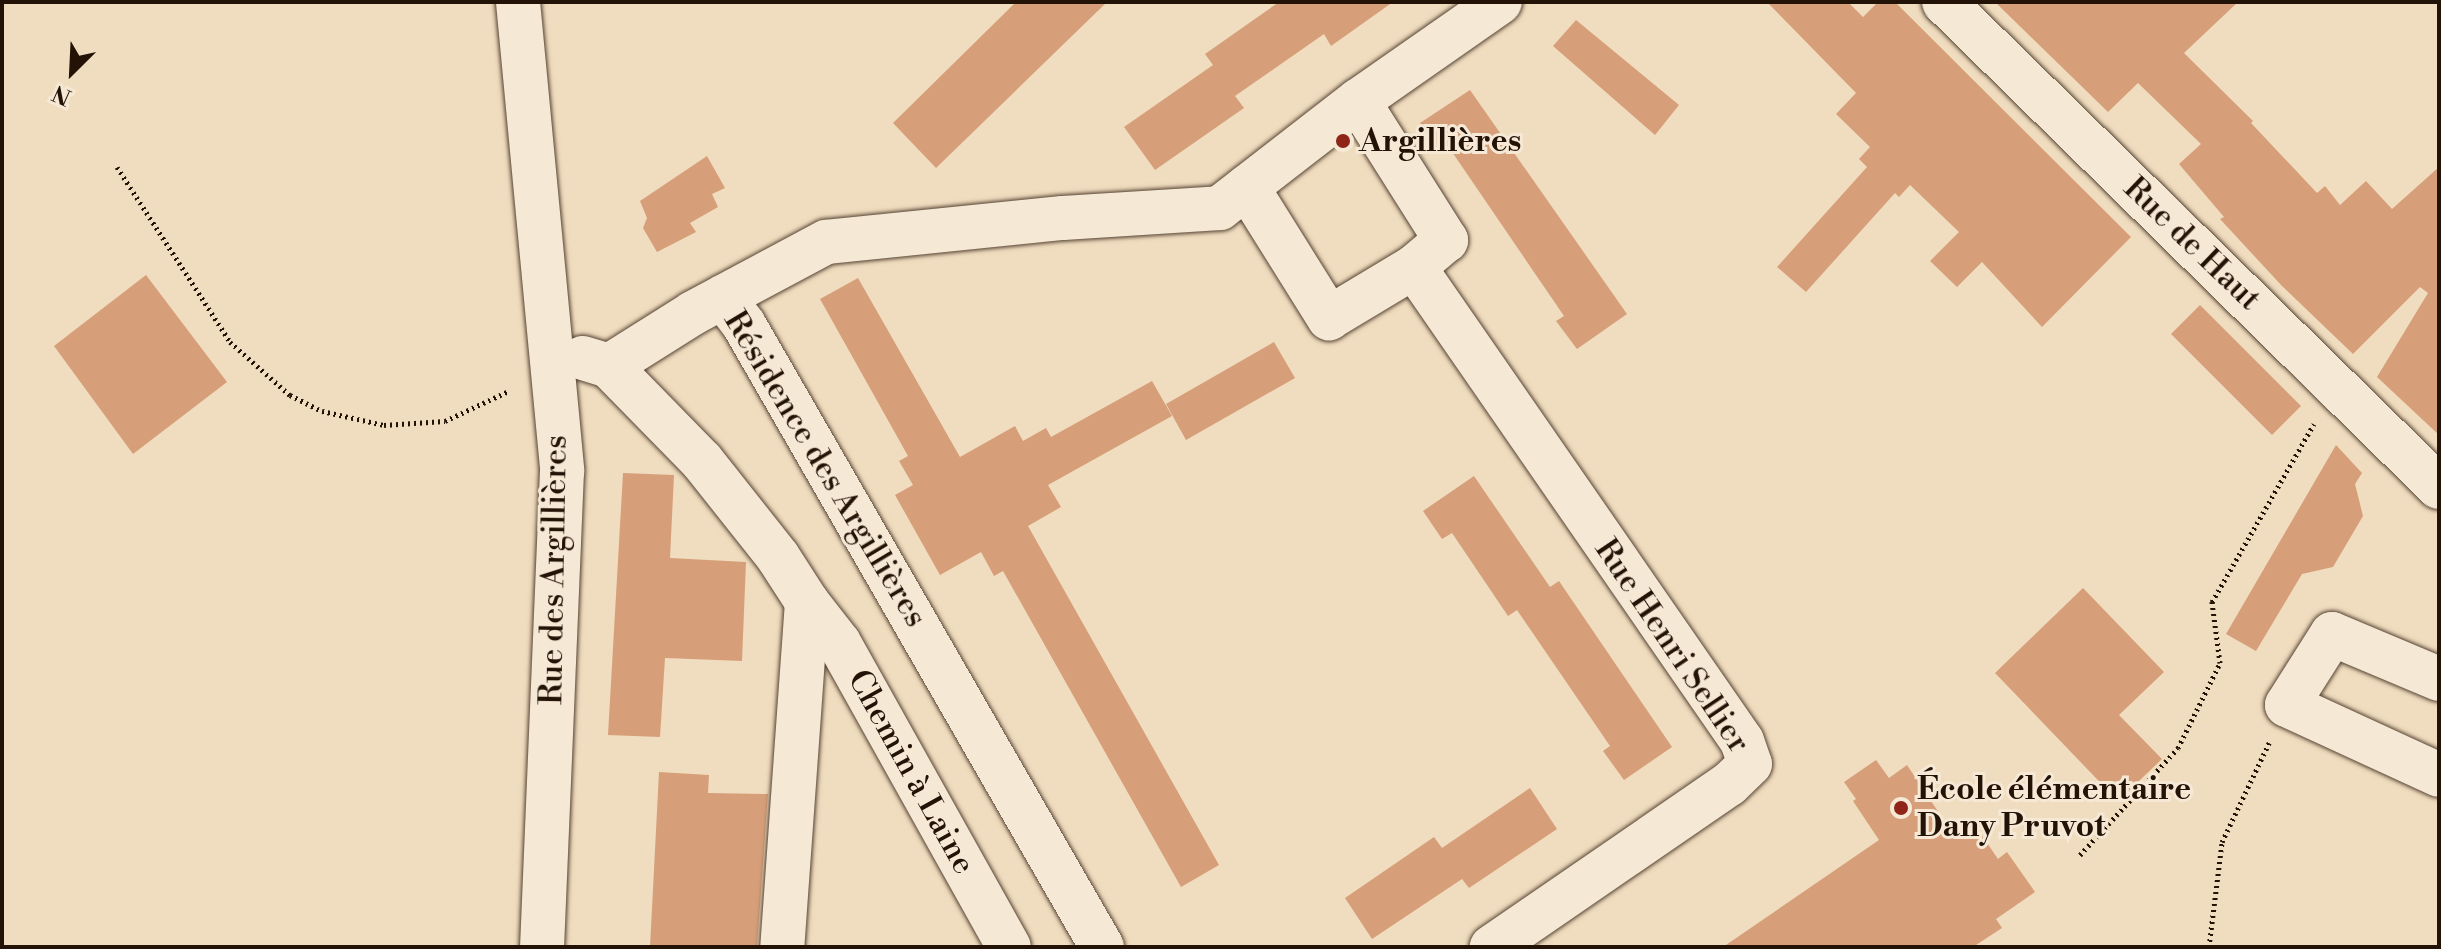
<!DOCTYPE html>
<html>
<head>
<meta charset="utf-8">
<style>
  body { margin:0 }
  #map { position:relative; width:2441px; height:949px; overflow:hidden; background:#f0dcbe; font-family:"Libre Bodoni",serif }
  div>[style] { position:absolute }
  .building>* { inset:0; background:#d69f7a }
  .path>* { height:5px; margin-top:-2.5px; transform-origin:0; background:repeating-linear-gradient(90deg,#231206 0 2px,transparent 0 6px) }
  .roads { filter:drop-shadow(0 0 2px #564434) drop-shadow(0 0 2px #564434) }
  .minor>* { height:44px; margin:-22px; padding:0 22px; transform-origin:22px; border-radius:22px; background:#f5e8d5 }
  .dots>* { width:22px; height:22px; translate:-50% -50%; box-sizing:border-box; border:4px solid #f5e8d5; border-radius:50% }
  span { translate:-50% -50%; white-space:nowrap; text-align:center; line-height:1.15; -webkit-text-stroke:6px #f5e8d5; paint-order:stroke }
  .poi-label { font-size:32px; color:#231206; font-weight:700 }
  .left { translate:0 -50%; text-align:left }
  .street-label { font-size:32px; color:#231206 }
  .frame { position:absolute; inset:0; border:4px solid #231206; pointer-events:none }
  .north { position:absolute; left:32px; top:32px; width:80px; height:80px; -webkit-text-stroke:6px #f5e8d5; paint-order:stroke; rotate:204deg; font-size:22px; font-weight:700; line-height:32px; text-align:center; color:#231206 }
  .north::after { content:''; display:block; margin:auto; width:28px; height:36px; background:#231206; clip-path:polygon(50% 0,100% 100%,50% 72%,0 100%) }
</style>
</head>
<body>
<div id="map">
  <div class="building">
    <div style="clip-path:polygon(1016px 2px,1107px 2px,936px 168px,893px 123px)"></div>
    <div style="clip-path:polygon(1279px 2px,1393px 2px,1331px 46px,1324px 34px,1281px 64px,1235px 96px,1244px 108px,1155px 170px,1124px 127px,1213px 65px,1205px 54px)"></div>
    <div style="clip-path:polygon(1767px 2px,1848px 2px,1863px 17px,1878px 2px,1895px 2px,2131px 237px,2042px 327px,1982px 262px,1957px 287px,1930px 261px,1959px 232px,1910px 185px,1899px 197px,1895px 193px,1806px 292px,1777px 267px,1867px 167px,1859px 159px,1870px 147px,1836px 114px,1856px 93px)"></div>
    <div style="clip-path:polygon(1995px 2px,2238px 2px,2184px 53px,2253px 121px,2251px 123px,2317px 193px,2325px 186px,2340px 205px,2366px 181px,2392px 209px,2439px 167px,2439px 435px,2377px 377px,2428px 293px,2420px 287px,2353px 354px,2282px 286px,2220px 219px,2224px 217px,2179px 164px,2201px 144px,2138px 83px,2108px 112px)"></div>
    <div style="clip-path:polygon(1576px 20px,1679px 105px,1655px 135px,1553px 46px)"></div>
    <div style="clip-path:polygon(1470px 90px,1627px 314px,1577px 349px,1556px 321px,1564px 316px,1448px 146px,1439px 152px,1420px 123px)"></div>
    <div style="clip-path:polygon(707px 156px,725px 188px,712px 194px,718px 207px,690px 223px,696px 232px,657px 252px,643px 228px,647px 218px,640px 201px)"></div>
    <div style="clip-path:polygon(146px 275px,227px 382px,133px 454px,54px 346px)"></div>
    <div style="clip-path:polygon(858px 278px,960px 457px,1015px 426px,1023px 441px,1046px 428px,1051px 437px,1152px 381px,1172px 416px,1048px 485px,1061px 507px,1028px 526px,1219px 865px,1181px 887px,1003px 571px,994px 576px,981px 552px,940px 575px,895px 495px,913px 485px,899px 461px,908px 456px,820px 299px)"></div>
    <div style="clip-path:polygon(2200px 305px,2301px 406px,2272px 435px,2171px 334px)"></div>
    <div style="clip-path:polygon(1274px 342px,1295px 378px,1186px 440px,1166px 404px)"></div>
    <div style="clip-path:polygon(2336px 445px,2362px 473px,2355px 484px,2363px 516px,2333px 567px,2302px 574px,2256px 651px,2226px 634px)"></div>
    <div style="clip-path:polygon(623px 473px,674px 475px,670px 558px,746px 562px,742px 661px,665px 658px,660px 737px,608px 735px)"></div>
    <div style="clip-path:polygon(1474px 476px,1550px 587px,1559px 581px,1672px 747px,1624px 780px,1603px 751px,1610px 746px,1517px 610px,1508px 616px,1452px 533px,1442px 539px,1423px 511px)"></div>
    <div style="clip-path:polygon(2083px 588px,2164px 672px,2119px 715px,2162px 759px,2118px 801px,1995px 673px)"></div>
    <div style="clip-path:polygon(1876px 760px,1889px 778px,1907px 765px,1951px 831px,1970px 818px,1998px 859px,2007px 852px,2035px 892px,1996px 919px,2002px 928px,1973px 947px,1723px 947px,1879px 840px,1853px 801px,1856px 799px,1844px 782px)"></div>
    <div style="clip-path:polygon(659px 772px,709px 775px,708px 793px,768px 794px,757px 947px,650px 947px)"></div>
    <div style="clip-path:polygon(1530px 788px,1557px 829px,1469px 888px,1462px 879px,1372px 939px,1345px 898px,1434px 837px,1442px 848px)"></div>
  </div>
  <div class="path">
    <div style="left:117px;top:167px;width:208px;rotate:57.1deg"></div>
    <div style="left:230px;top:342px;width:80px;rotate:41.5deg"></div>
    <div style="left:290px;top:395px;width:36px;rotate:27deg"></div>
    <div style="left:322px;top:411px;width:64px;rotate:12.7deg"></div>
    <div style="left:384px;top:425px;width:61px;rotate:-3.8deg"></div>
    <div style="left:445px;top:421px;width:71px;rotate:-25.1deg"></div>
    <div style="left:2080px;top:855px;width:145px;rotate:-47.5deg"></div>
    <div style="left:2178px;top:748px;width:95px;rotate:-63.7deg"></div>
    <div style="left:2220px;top:663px;width:62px;rotate:-97.5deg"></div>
    <div style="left:2212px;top:602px;width:205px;rotate:-60.2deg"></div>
    <div style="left:2209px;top:947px;width:106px;rotate:-82.9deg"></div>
    <div style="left:2222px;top:842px;width:110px;rotate:-64.6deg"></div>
  </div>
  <div class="roads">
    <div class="minor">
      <div style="left:518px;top:2px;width:471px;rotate:84.6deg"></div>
      <div style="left:562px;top:471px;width:476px;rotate:92.4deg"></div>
      <div style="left:1944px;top:2px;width:693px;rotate:44.42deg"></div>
      <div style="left:1358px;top:101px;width:165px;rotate:57.7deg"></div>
      <div style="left:1446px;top:240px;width:42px;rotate:139.8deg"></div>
      <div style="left:1414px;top:267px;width:576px;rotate:55.32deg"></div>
      <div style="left:1742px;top:741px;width:24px;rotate:71deg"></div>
      <div style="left:1750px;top:764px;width:29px;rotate:136deg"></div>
      <div style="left:1729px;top:784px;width:288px;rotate:145.5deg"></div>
      <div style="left:1247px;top:187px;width:155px;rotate:58deg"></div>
      <div style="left:1329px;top:318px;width:99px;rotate:-31deg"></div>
      <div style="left:723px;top:297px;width:35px;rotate:53deg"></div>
      <div style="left:744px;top:325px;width:718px;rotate:60.08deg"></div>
      <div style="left:583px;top:358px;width:27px;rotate:17deg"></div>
      <div style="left:609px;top:366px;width:133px;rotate:45.6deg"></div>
      <div style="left:702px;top:461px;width:122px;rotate:51.6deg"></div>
      <div style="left:778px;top:557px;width:54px;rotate:57.2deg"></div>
      <div style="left:807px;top:602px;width:346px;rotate:94.1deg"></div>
      <div style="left:609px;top:366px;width:99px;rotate:-32.2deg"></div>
      <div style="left:693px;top:313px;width:151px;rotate:-28.1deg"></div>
      <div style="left:826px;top:242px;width:238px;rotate:-5.8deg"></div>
      <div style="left:1063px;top:218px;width:157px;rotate:-3.6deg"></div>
      <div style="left:1220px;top:208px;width:175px;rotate:-37.8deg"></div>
      <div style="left:1358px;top:101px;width:173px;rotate:-34.9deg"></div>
      <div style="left:807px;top:602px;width:52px;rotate:52deg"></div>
      <div style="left:839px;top:643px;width:348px;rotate:60.8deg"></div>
      <div style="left:2439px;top:679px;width:116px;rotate:-157.2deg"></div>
      <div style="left:2332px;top:634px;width:84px;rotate:122.4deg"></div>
      <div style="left:2287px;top:705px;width:167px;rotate:24.7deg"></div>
    </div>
  </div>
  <div class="dots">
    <div style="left:1343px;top:141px;background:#8f2418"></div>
    <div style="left:1901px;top:808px;background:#8f2418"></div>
  </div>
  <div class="poi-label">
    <span class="left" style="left:1359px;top:141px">Argillières</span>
    <span class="left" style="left:1917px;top:808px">École élémentaire<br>Dany Pruvot</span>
  </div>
  <div class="street-label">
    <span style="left:2192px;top:244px;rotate:44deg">Rue de Haut</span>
    <span style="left:825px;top:469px;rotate:59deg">Résidence des Argillières</span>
    <span style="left:554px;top:570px;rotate:-89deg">Rue des Argillières</span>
    <span style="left:1672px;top:646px;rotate:56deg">Rue Henri Sellier</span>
    <span style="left:911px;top:772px;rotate:61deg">Chemin à Laine</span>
  </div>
  <div class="frame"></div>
  <div class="north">N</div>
</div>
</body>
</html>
